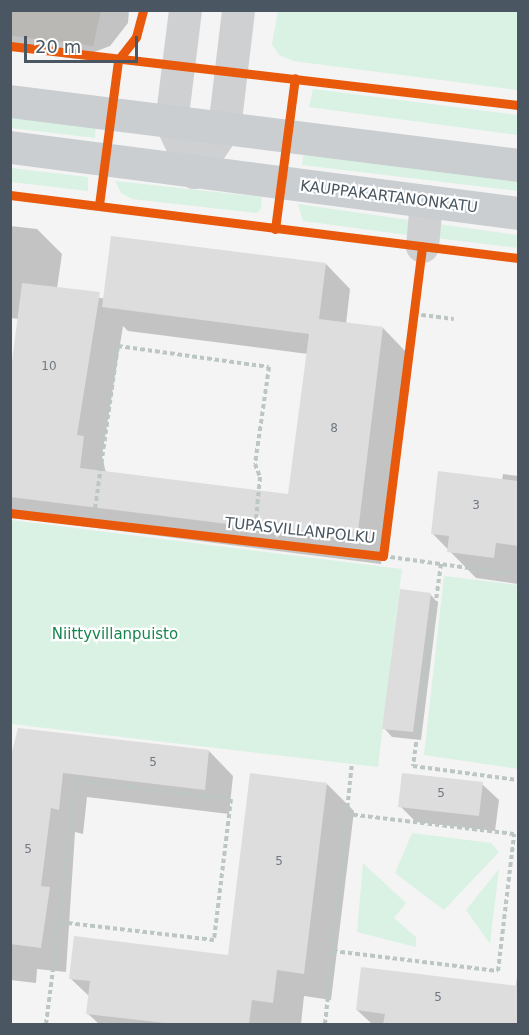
<!DOCTYPE html>
<html>
<head>
<meta charset="utf-8">
<style>
  body { margin:0 }
  #map { position:relative; width:529px; height:1035px; overflow:hidden; background:#f4f4f4; font-family:"DejaVu Sans",sans-serif }
  div>[style] { position:absolute }
  .commercial>* { inset:0; background:#e8e7e3 }
  .green>* { inset:0; background:#d9f2e3 }
  .shadow>* { inset:0; background:#0003 }
  .building>* { inset:0; background:#ddddde }
  .path>* { height:4px; margin-top:-2px; transform-origin:0; background:repeating-linear-gradient(90deg,#bcc7c4 0 4.5px,transparent 0 7.5px) }
  .minor>* { height:33px; margin:-16.5px; padding:0 16.5px; transform-origin:16.5px; border-radius:16.5px; background:#ced0d2 }
  .major>* { height:33px; margin:-16.5px; padding:0 16.5px; transform-origin:16.5px; border-radius:16.5px; background:#caced1 }
  .cycleway>* { height:9px; margin:-4.5px; padding:0 4.5px; transform-origin:4.5px; border-radius:4.5px; background:#e8590c }
  span { translate:-50% -50%; white-space:nowrap; text-align:center; line-height:1.15; -webkit-text-stroke:4.5px #fff; paint-order:stroke }
  .number-label { font-size:12px; color:#707881 }
  .number-label span { -webkit-text-stroke-width:0 }
  .street-label { font-size:15px; color:#4a5661 }
  .park-label { font-size:15px; color:#17864f }
  .frame { position:absolute; inset:0; border:12px solid #4a5661; pointer-events:none }
  .scale { position:absolute; left:24px; top:36px; width:114px; height:27px; box-sizing:border-box; border:3px solid #4a5661; border-top:0; padding-left:8px; font-size:18px; line-height:21px; white-space:nowrap; color:#4a5661; -webkit-text-stroke:4px #fff; paint-order:stroke }
</style>
</head>
<body>
<div id="map">
  <div class="commercial">
    <div style="clip-path:polygon(11px 10px,101px 10px,101px 11px,93px 46px,11px 36px)"></div>
  </div>
  <div class="green">
    <div style="clip-path:polygon(278px 11px,518px 11px,518px 90px,293px 61px,279px 55px,272px 44px)"></div>
    <div style="clip-path:polygon(313px 89px,518px 115px,518px 135px,309px 107px)"></div>
    <div style="clip-path:polygon(11px 108px,96px 119px,95px 138px,11px 128px)"></div>
    <div style="clip-path:polygon(304px 147px,518px 174px,518px 191px,302px 165px)"></div>
    <div style="clip-path:polygon(11px 168px,88px 177px,88px 191px,11px 182px)"></div>
    <div style="clip-path:polygon(115px 181px,262px 197px,261px 209px,257px 213px,132px 199px,121px 193px)"></div>
    <div style="clip-path:polygon(298px 204px,409px 220px,407px 235px,303px 221px)"></div>
    <div style="clip-path:polygon(438px 224px,518px 235px,518px 248px,436px 238px)"></div>
    <div style="clip-path:polygon(11px 520px,402px 569px,378px 767px,11px 724px)"></div>
    <div style="clip-path:polygon(444px 576px,518px 585px,518px 769px,424px 755px)"></div>
    <div style="clip-path:polygon(412px 833px,491px 843px,499px 852px,444px 910px,395px 873px)"></div>
    <div style="clip-path:polygon(363px 863px,406px 903px,394px 918px,416px 937px,416px 947px,357px 932px)"></div>
    <div style="clip-path:polygon(499px 869px,490px 944px,466px 910px)"></div>
  </div>
  <div class="shadow">
    <div style="clip-path:polygon(10px 10px,129px 10px,128px 23px,110px 46px,76px 59px,10px 49px)"></div>
    <div style="clip-path:polygon(evenodd,10px 226px,37px 229px,62px 254px,57px 288px,105px 299px,326px 264px,350px 289px,346px 324px,383px 328px,407px 353px,381px 564px,10px 517px,10px 389px,19px 319px,10px 318px,10px 226px,123px 326px,128px 331px,308px 354px,290px 496px,106px 473px,102px 456px,123px 326px)"></div>
    <div style="clip-path:polygon(503px 474px,518px 476px,518px 584px,476px 578px,432px 533px,502px 481px)"></div>
    <div style="clip-path:polygon(430px 594px,438px 603px,421px 740px,392px 737px,384px 728px)"></div>
    <div style="clip-path:polygon(209px 751px,233px 776px,229px 814px,87px 797px,83px 834px,75px 832px,66px 972px,37px 969px,36px 983px,10px 980px,10px 760px)"></div>
    <div style="clip-path:polygon(327px 784px,354px 811px,331px 1000px,304px 996px,301px 1024px,99px 1024px,87px 1013px,90px 997px,71px 979px,230px 956px)"></div>
    <div style="clip-path:polygon(482px 784px,499px 800px,495px 831px,416px 822px,400px 806px)"></div>
    <div style="clip-path:polygon(518px 967px,518px 1024px,372px 1024px,357px 1010px,516px 987px)"></div>
  </div>
  <div class="building">
    <div style="clip-path:polygon(111px 236px,326px 263px,319px 319px,383px 327px,357px 540px,10px 497px,10px 377px,22px 283px,100px 292px,77px 435px,84px 436px,80px 468px,288px 494px,309px 334px,102px 307px)"></div>
    <div style="clip-path:polygon(438px 471px,519px 481px,519px 546px,496px 543px,494px 558px,447px 552px,449px 536px,431px 534px)"></div>
    <div style="clip-path:polygon(400px 589px,431px 593px,413px 732px,382px 729px)"></div>
    <div style="clip-path:polygon(18px 728px,209px 750px,205px 790px,63px 773px,59px 810px,51px 808px,41px 886px,50px 887px,41px 948px,10px 944px,10px 759px)"></div>
    <div style="clip-path:polygon(250px 773px,327px 783px,304px 974px,277px 970px,273px 1003px,252px 1000px,249px 1024px,174px 1024px,86px 1014px,90px 981px,69px 979px,74px 936px,228px 955px)"></div>
    <div style="clip-path:polygon(402px 773px,483px 782px,479px 816px,398px 807px)"></div>
    <div style="clip-path:polygon(361px 967px,519px 986px,519px 1024px,383px 1024px,385px 1014px,356px 1010px)"></div>
  </div>
  <div class="path">
    <div style="left:414px;top:314px;width:40px;rotate:7.1deg"></div>
    <div style="left:93px;top:523px;width:179px;rotate:-82deg"></div>
    <div style="left:118px;top:346px;width:152px;rotate:7.9deg"></div>
    <div style="left:269px;top:367px;width:98px;rotate:98.2deg"></div>
    <div style="left:255px;top:464px;width:14px;rotate:69deg"></div>
    <div style="left:260px;top:477px;width:64px;rotate:95.4deg"></div>
    <div style="left:383px;top:556px;width:136px;rotate:8deg"></div>
    <div style="left:441px;top:564px;width:204px;rotate:97.9deg"></div>
    <div style="left:413px;top:766px;width:106px;rotate:7.6deg"></div>
    <div style="left:333px;top:951px;width:166px;rotate:6.9deg"></div>
    <div style="left:498px;top:971px;width:138px;rotate:-83.3deg"></div>
    <div style="left:514px;top:834px;width:168px;rotate:-173.2deg"></div>
    <div style="left:46px;top:1024px;width:103px;rotate:-82.7deg"></div>
    <div style="left:59px;top:922px;width:143px;rotate:-83.2deg"></div>
    <div style="left:76px;top:780px;width:156px;rotate:7deg"></div>
    <div style="left:231px;top:799px;width:142px;rotate:96.9deg"></div>
    <div style="left:214px;top:940px;width:156px;rotate:-173.4deg"></div>
    <div style="left:325px;top:1024px;width:261px;rotate:-84.1deg"></div>
  </div>
  <div class="minor">
    <div style="left:185px;top:10px;width:113px;rotate:97.1deg"></div>
    <div style="left:171px;top:122px;width:55px;rotate:65.3deg"></div>
    <div style="left:194px;top:172px;width:53px;rotate:-55.7deg"></div>
    <div style="left:224px;top:128px;width:119px;rotate:-83.2deg"></div>
    <div style="left:422px;top:246px;width:45px;rotate:-84.9deg"></div>
  </div>
  <div class="major">
    <div style="left:10px;top:101px;width:512px;rotate:7.18deg"></div>
    <div style="left:10px;top:147px;width:512px;rotate:7.4deg"></div>
  </div>
  <div class="cycleway">
    <div style="left:10px;top:46px;width:511px;rotate:6.62deg"></div>
    <div style="left:10px;top:195px;width:512px;rotate:7.07deg"></div>
    <div style="left:99px;top:205px;width:146px;rotate:-82.5deg"></div>
    <div style="left:118px;top:60px;width:29px;rotate:-52deg"></div>
    <div style="left:136px;top:37px;width:28px;rotate:-75deg"></div>
    <div style="left:275px;top:229px;width:152px;rotate:-82.5deg"></div>
    <div style="left:10px;top:513px;width:375px;rotate:6.6deg"></div>
    <div style="left:383px;top:556px;width:312px;rotate:-82.8deg"></div>
  </div>
  <div class="number-label">
    <span style="left:49px;top:367px">10</span>
    <span style="left:334px;top:429px">8</span>
    <span style="left:476px;top:506px">3</span>
    <span style="left:153px;top:763px">5</span>
    <span style="left:441px;top:794px">5</span>
    <span style="left:28px;top:850px">5</span>
    <span style="left:279px;top:862px">5</span>
    <span style="left:438px;top:998px">5</span>
  </div>
  <div class="street-label">
    <span style="left:389px;top:197px;rotate:7deg">KAUPPAKARTANONKATU</span>
    <span style="left:300px;top:531px;rotate:6deg">TUPASVILLANPOLKU</span>
  </div>
  <div class="park-label">
    <span style="left:115px;top:635px">Niittyvillanpuisto</span>
  </div>
  <div class="frame"></div>
  <div class="scale">20 m</div>
</div>
</body>
</html>
